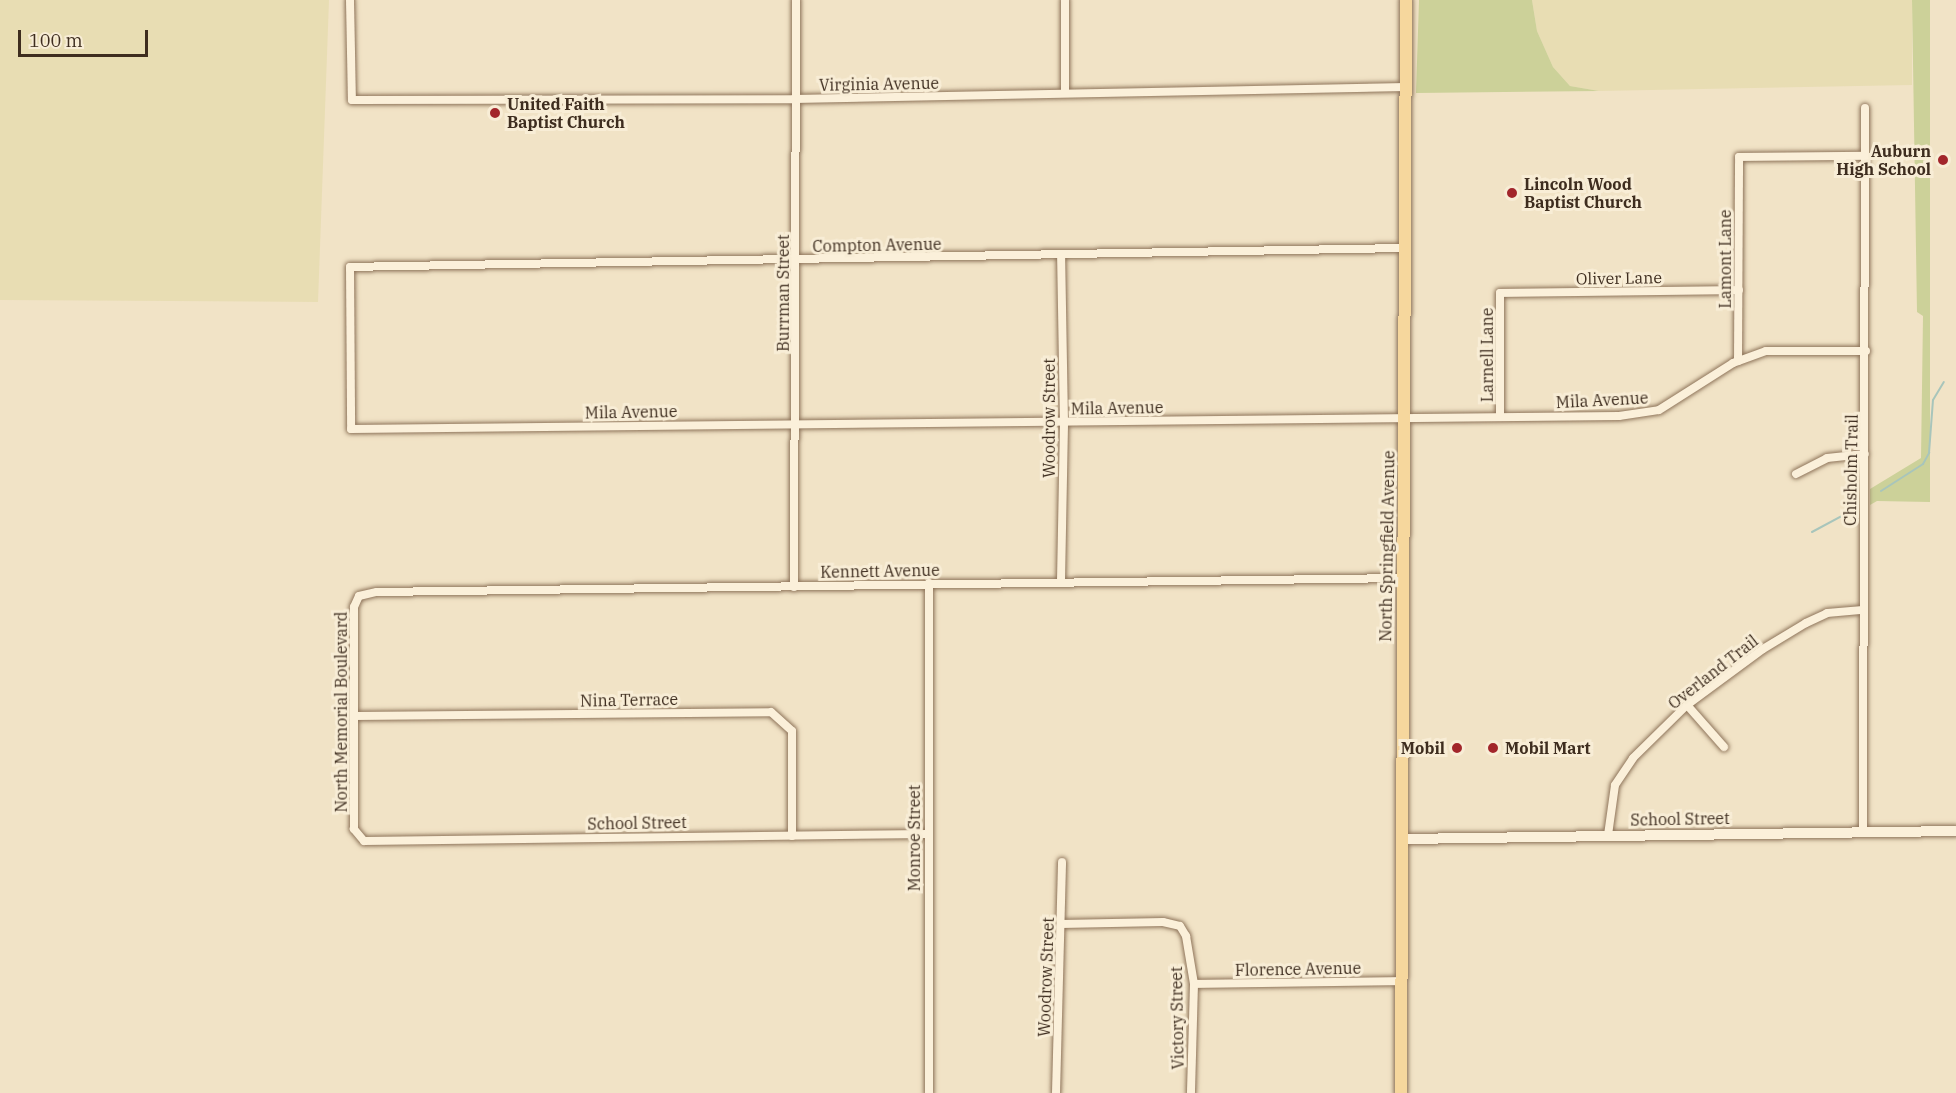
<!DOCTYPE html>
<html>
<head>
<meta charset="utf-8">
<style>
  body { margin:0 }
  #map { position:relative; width:1956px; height:1093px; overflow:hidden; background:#f1e3c6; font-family:"IBM Plex Serif",serif }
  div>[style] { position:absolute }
  .farmland>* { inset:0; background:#e8ddb3 }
  .green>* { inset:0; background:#ccd199 }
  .stream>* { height:2px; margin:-1px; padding:0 1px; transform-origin:1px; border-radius:1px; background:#a8c5bb }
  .roads { filter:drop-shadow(0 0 2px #8e745a) drop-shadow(0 0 2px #8e745a) }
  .minor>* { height:8px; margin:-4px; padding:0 4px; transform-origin:4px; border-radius:4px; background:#fbf0da }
  .secondary>* { height:10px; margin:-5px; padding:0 5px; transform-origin:5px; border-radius:5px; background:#fbf0da }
  .primary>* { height:12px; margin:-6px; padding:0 6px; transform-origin:6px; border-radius:6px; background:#f6d79d }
  .dots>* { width:16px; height:16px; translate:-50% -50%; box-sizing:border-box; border:3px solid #f8edd6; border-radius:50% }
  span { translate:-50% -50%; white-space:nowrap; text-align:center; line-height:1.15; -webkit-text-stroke:6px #f8edd6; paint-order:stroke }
  .street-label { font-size:16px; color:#3e2d1f }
  .poi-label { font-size:16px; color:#3e2d1f; font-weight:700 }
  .left { translate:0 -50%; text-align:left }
  .right { translate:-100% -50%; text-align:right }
  .scale { position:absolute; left:18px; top:30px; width:130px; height:27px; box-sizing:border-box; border:3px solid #3e2d1f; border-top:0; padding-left:8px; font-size:18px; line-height:21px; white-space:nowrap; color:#3e2d1f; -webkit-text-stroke:4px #f8edd6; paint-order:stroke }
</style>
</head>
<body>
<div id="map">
  <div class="farmland">
    <div style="clip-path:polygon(0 0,329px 0,318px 302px,0 300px)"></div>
    <div style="clip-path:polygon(1532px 0,1912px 0,1912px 85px,1599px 91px,1570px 86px,1553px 67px,1537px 31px)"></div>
  </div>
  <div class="green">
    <div style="clip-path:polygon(1419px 0,1532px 0,1537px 31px,1553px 67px,1570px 86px,1599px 91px,1416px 93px)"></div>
    <div style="clip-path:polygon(1912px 0,1930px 0,1930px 502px,1877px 501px,1870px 505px,1870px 489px,1921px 458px,1923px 316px,1917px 312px)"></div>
  </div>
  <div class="stream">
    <div style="left:1881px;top:491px;width:50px;rotate:-32.7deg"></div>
    <div style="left:1923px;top:464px;width:13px;rotate:-61deg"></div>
    <div style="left:1929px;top:453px;width:53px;rotate:-85.7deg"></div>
    <div style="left:1933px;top:400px;width:21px;rotate:-59deg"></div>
    <div style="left:1812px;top:532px;width:42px;rotate:-28.4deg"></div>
  </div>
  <div class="roads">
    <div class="minor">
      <div style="left:350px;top:0;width:100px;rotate:88.9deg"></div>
      <div style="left:352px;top:100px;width:442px;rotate:-0.1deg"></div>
      <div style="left:794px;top:99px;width:612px;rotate:-1.12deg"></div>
      <div style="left:1065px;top:93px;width:93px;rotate:-90deg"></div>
      <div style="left:1403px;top:248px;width:1053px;rotate:178.97deg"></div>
      <div style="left:350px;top:267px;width:162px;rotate:89.6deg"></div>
      <div style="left:351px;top:429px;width:1268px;rotate:-0.59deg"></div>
      <div style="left:1619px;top:416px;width:40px;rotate:-8.5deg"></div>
      <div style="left:1659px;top:410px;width:88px;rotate:-32.4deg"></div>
      <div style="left:1733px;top:363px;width:35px;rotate:-20deg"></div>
      <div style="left:1766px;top:351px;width:100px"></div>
      <div style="left:1738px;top:361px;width:204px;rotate:-89.7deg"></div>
      <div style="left:1739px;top:157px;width:126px;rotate:-0.5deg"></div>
      <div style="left:1500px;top:417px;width:124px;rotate:-90deg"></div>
      <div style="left:1500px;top:293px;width:239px;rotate:-0.7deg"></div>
      <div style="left:1796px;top:474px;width:35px;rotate:-27deg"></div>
      <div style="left:1827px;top:458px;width:38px;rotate:-6deg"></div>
      <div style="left:1061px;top:581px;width:159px;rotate:-88.9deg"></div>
      <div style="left:1064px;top:422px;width:166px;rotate:-91deg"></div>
      <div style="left:929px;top:583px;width:510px;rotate:90deg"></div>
      <div style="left:794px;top:587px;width:587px;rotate:-89.8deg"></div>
      <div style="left:1687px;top:705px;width:56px;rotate:48.6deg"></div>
      <div style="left:354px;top:716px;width:417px;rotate:-0.5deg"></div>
      <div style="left:771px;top:712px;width:28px;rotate:42deg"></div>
      <div style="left:792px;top:731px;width:105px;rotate:90deg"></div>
      <div style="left:1863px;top:832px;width:724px;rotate:-89.84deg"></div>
      <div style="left:927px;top:834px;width:563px;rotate:179.29deg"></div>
      <div style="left:364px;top:841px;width:16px;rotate:-130deg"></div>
      <div style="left:354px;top:829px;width:222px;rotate:-90deg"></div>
      <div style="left:354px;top:607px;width:12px;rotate:-66deg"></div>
      <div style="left:359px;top:596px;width:18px;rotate:-13deg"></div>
      <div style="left:377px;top:592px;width:1026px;rotate:-0.78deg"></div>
      <div style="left:1608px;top:835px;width:50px;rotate:-82deg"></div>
      <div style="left:1615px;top:785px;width:32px;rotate:-56deg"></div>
      <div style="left:1633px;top:758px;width:76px;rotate:-44.5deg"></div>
      <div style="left:1687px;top:705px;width:94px;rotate:-36.4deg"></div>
      <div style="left:1763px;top:649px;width:50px;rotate:-31.2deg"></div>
      <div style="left:1806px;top:623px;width:23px;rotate:-25deg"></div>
      <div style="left:1827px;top:613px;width:36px;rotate:-5deg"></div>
      <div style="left:1061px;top:924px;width:102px;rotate:-1.1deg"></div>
      <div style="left:1163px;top:922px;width:17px;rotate:13deg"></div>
      <div style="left:1180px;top:926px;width:12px;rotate:59deg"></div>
      <div style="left:1186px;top:936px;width:49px;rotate:80.5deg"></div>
      <div style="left:1194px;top:984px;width:109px;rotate:91.6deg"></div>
      <div style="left:1194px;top:984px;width:209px;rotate:-0.8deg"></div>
      <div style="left:1056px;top:1093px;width:231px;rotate:-88.5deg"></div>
    </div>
    <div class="secondary">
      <div style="left:1404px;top:839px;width:552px;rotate:-0.83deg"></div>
    </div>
    <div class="primary">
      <div style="left:1401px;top:1093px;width:1093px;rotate:-89.74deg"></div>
    </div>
  </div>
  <div class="dots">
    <div style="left:495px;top:113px;background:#a2262b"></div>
    <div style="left:1943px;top:160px;background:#a2262b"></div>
    <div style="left:1512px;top:193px;background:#a2262b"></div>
    <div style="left:1457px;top:748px;background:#a2262b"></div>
    <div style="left:1493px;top:748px;background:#a2262b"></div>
  </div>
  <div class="street-label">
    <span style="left:879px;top:84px;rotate:-1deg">Virginia Avenue</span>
    <span style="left:877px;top:245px;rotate:-1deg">Compton Avenue</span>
    <span style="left:1725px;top:259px;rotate:-90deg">Lamont Lane</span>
    <span style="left:1619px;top:278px;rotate:-1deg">Oliver Lane</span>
    <span style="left:783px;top:293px;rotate:-90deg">Burrman Street</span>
    <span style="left:1487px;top:355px;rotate:-90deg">Larnell Lane</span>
    <span style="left:1602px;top:400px;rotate:-3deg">Mila Avenue</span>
    <span style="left:1117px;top:408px;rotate:-1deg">Mila Avenue</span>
    <span style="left:631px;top:412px;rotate:-1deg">Mila Avenue</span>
    <span style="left:1049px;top:418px;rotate:-90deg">Woodrow Street</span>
    <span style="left:1851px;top:470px;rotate:-89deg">Chisholm Trail</span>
    <span style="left:1387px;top:546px;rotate:-89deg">North Springfield Avenue</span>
    <span style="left:880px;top:571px;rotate:-1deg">Kennett Avenue</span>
    <span style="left:1713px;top:672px;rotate:-38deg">Overland Trail</span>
    <span style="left:629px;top:700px;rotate:-1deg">Nina Terrace</span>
    <span style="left:341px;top:712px;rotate:-90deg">North Memorial Boulevard</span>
    <span style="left:1680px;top:819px;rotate:-1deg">School Street</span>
    <span style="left:637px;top:823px;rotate:-1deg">School Street</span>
    <span style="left:914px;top:838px;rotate:-90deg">Monroe Street</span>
    <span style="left:1298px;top:969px;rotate:-1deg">Florence Avenue</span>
    <span style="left:1046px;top:977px;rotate:-88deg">Woodrow Street</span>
    <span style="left:1177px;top:1018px;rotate:-91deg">Victory Street</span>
  </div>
  <div class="poi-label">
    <span class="left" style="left:507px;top:113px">United Faith<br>Baptist Church</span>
    <span class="right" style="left:1931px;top:160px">Auburn<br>High School</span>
    <span class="left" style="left:1524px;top:193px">Lincoln Wood<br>Baptist Church</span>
    <span class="right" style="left:1445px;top:748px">Mobil</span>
    <span class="left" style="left:1505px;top:748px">Mobil Mart</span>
  </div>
  <div class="scale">100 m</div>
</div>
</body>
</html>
